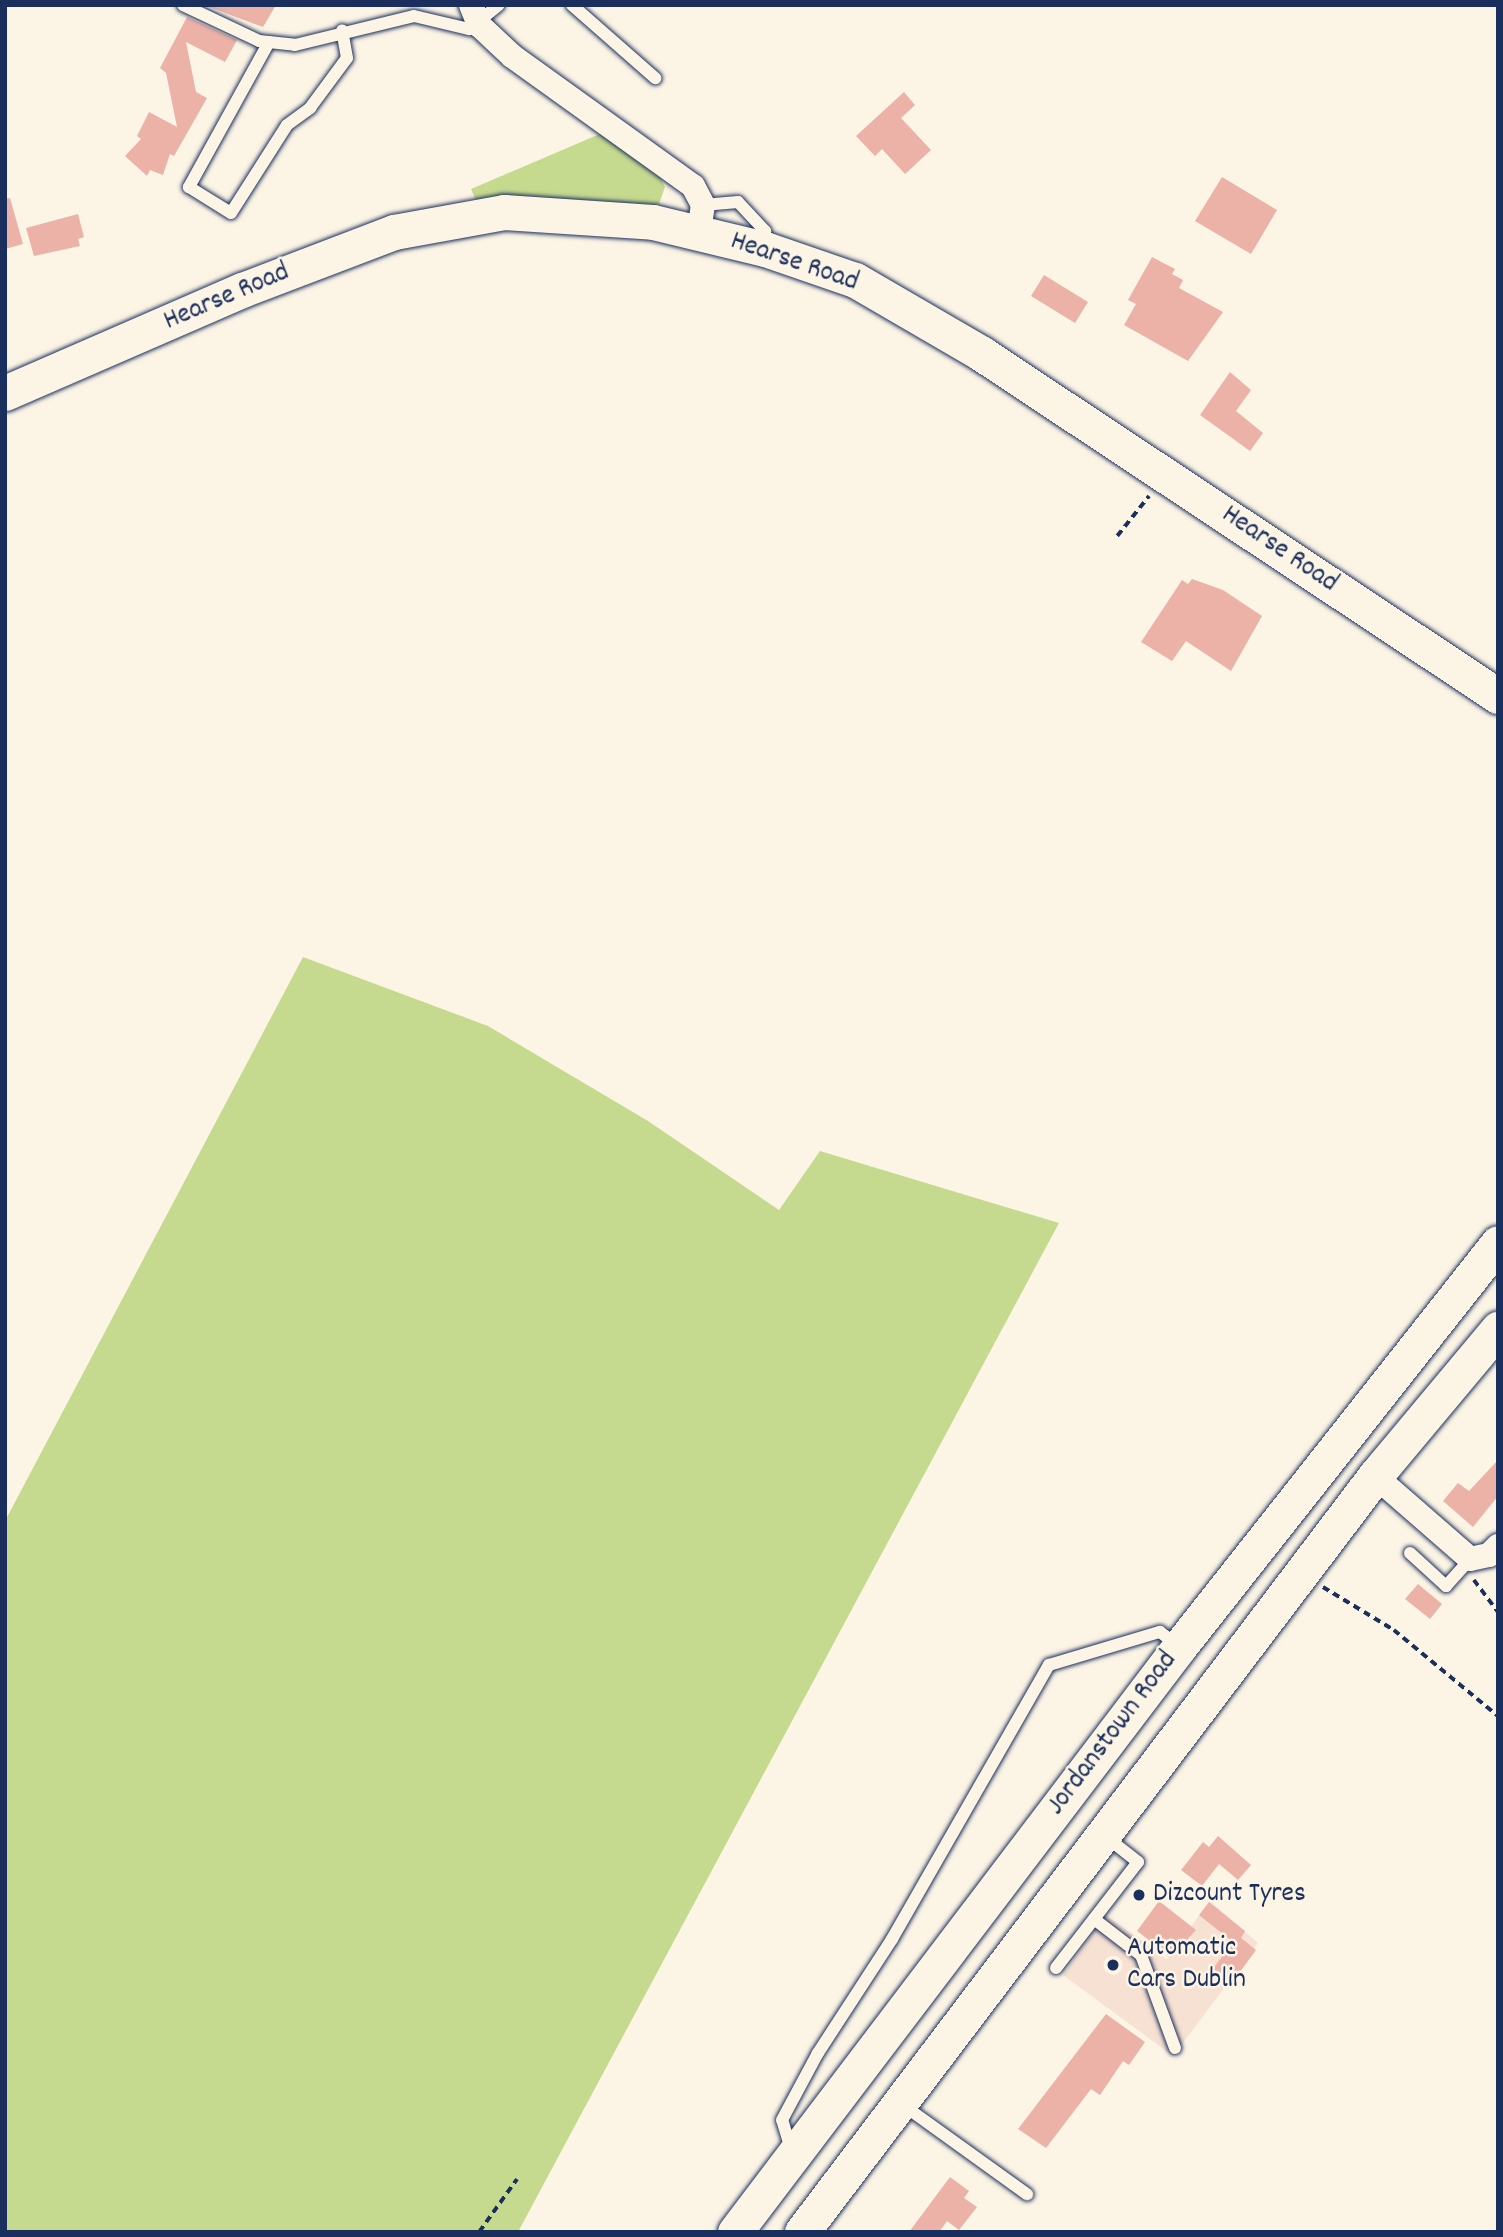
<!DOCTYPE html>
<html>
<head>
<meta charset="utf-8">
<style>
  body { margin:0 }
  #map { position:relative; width:1503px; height:2237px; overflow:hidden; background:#fcf5e5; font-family:Dekko,sans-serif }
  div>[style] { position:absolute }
  .built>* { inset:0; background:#f7e1d3 }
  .green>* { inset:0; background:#c6da8f }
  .building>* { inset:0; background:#ecb2a8 }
  .path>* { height:3.5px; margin-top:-1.75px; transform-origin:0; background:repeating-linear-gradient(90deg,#1b2f5e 0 7px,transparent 0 12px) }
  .roads { filter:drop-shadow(0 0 2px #1b2f5e) drop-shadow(0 0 2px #1b2f5e) }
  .service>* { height:12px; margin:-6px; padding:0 6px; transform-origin:6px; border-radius:6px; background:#fcf5e5 }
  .minor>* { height:24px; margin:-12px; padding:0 12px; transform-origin:12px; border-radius:12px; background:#fcf5e5 }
  .secondary>* { height:35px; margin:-17.5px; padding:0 17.5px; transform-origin:17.5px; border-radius:17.5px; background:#fcf5e5 }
  .dots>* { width:19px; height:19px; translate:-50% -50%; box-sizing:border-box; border:4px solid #fcf5e5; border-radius:50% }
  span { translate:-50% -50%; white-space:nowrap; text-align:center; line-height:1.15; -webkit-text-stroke:5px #fcf5e5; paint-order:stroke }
  .street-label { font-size:28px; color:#1b2f5e }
  .poi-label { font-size:28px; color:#1b2f5e }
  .left { translate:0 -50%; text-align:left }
  .frame { position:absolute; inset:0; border:7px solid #1b2f5e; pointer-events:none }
</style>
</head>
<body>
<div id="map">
  <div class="built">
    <div style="clip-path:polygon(1210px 1901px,1258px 1943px,1173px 2056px,1063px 1975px,1106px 1915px,1167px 1959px)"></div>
  </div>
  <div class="green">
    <div style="clip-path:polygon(602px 133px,660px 177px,665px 187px,659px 204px,646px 208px,476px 201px,471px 189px)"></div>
    <div style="clip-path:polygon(303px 957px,488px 1026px,648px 1121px,779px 1210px,820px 1151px,1059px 1223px,518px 2232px,5px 2232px,5px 1521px)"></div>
  </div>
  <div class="building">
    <div style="clip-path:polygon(204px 5px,276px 5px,263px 27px)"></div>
    <div style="clip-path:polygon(187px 17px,237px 40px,225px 62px,186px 42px,196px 92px,207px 98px,174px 156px,170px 154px,163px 175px,150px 170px,147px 176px,125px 156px,141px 139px,137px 136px,149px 112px,177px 127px,166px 73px,160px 68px)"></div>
    <div style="clip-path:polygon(904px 92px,915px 105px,901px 118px,931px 150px,905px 174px,882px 149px,875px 156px,856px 136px)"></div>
    <div style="clip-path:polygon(1222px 177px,1277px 210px,1251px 254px,1195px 221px)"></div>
    <div style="clip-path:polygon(10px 198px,23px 244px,5px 249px,5px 199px)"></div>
    <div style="clip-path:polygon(78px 214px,84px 237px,78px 239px,80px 246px,34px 256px,26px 228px)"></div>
    <div style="clip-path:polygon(1152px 257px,1175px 269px,1172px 274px,1183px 280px,1179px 288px,1223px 312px,1188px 361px,1124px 325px,1136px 304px,1128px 300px)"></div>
    <div style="clip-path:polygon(1044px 275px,1088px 302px,1075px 323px,1031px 296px)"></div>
    <div style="clip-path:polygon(1230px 372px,1251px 390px,1236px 411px,1263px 433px,1250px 451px,1200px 415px)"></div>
    <div style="clip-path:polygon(1192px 579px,1223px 590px,1262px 616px,1231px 671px,1186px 641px,1172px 661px,1141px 642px,1182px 580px,1188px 584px)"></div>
    <div style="clip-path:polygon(1498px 1460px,1498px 1496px,1473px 1527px,1443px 1501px,1458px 1483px,1469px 1491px)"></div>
    <div style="clip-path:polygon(1418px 1584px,1442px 1604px,1430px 1619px,1405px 1599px)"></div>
    <div style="clip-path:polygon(1218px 1836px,1251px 1865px,1238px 1880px,1219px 1864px,1202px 1886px,1181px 1870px,1203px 1842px,1209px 1847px)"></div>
    <div style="clip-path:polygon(1159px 1901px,1196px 1930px,1171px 1957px,1137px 1931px)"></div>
    <div style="clip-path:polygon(1209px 1902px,1245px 1931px,1241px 1938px,1256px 1950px,1231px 1984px,1212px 1970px,1233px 1942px,1199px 1915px)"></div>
    <div style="clip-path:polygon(1106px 2014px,1145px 2042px,1129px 2065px,1123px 2061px,1100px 2095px,1091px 2089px,1046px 2148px,1018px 2129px)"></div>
    <div style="clip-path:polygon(950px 2177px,969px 2191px,964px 2198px,977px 2207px,959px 2230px,947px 2221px,939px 2232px,909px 2232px)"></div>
  </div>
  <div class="path">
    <div style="left:1117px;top:536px;width:51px;rotate:-51.3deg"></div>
    <div style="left:1474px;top:1580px;width:40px;rotate:53deg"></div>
    <div style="left:1323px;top:1587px;width:83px;rotate:31.2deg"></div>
    <div style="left:1394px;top:1630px;width:135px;rotate:39.6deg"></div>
    <div style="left:479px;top:2232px;width:65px;rotate:-54.4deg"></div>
  </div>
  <div class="roads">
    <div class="service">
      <div style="left:183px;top:5px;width:84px;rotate:25.3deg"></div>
      <div style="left:259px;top:41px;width:36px;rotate:6deg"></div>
      <div style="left:295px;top:45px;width:122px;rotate:-13.7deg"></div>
      <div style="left:414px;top:16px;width:57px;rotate:13.3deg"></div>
      <div style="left:469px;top:29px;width:38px;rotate:-39deg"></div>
      <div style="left:572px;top:5px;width:111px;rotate:41.3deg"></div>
      <div style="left:269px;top:42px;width:166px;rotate:118.9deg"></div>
      <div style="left:189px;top:187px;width:49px;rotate:31.8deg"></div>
      <div style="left:231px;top:213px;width:104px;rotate:-57.5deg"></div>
      <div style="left:287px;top:125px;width:29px;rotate:-36deg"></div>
      <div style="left:310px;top:108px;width:62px;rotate:-53.5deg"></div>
      <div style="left:347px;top:58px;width:28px;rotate:-100deg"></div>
      <div style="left:703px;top:205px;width:35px;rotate:-5deg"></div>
      <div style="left:738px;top:202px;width:40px;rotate:47deg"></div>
      <div style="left:765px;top:231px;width:15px;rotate:90deg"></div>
      <div style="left:1410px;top:1553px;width:49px;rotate:42.5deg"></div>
      <div style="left:1446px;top:1586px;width:36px;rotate:-48deg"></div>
      <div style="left:1094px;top:1919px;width:59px;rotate:37.5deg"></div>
      <div style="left:1141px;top:1955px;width:99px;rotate:69.9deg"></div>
      <div style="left:1056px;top:1968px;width:134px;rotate:-52.3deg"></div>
      <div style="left:1138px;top:1862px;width:42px;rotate:-141.8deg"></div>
      <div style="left:903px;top:2105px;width:153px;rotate:35.7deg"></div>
      <div style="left:791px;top:2149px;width:30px;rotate:-107deg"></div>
      <div style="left:782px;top:2120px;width:76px;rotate:-61.8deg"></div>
      <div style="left:818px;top:2053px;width:136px;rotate:-57deg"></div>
      <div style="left:892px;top:1939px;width:316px;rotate:-60.2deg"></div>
      <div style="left:1049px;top:1665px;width:116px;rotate:-16.6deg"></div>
      <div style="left:1160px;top:1632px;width:21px;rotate:37deg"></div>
    </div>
    <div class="minor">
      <div style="left:471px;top:5px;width:22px;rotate:68deg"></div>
      <div style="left:479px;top:25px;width:45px;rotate:43.2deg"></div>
      <div style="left:512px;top:56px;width:223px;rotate:35.7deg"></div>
      <div style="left:693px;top:186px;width:21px;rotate:62deg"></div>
      <div style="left:703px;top:205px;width:26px;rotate:99deg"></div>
      <div style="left:1375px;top:1476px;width:126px;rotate:41.1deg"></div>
      <div style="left:1470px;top:1559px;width:19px;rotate:-12deg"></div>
      <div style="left:1489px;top:1555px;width:13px;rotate:-45deg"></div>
    </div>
    <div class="secondary">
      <div style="left:5px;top:393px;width:258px;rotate:-23.5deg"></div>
      <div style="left:242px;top:290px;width:163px;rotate:-20.9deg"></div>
      <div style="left:394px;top:232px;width:112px;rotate:-10.3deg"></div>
      <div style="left:504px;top:212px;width:149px;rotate:3.8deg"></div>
      <div style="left:653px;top:222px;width:115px;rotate:13.6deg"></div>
      <div style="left:765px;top:249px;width:95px;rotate:19deg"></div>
      <div style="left:855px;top:280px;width:147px;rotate:30.2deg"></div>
      <div style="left:982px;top:354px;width:619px;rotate:33.54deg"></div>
      <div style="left:735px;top:2232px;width:736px;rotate:-52.79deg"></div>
      <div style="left:1180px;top:1646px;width:513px;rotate:-51.72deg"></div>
      <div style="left:802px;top:2232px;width:949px;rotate:-52.84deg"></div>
      <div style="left:1375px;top:1476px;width:192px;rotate:-50.1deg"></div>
    </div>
  </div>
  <div class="dots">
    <div style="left:1139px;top:1895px;background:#1b2f5e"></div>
    <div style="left:1113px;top:1965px;background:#1b2f5e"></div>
  </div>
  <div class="street-label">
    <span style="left:794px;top:263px;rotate:19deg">Hearse Road</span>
    <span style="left:227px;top:298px;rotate:-23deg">Hearse Road</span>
    <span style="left:1279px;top:550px;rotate:34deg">Hearse Road</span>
    <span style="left:1113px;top:1734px;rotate:-53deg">Jordanstown Road</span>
  </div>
  <div class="poi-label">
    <span class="left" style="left:1153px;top:1895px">Dizcount Tyres</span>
    <span class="left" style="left:1127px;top:1965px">Automatic<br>Cars Dublin</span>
  </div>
  <div class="frame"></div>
</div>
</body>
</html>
